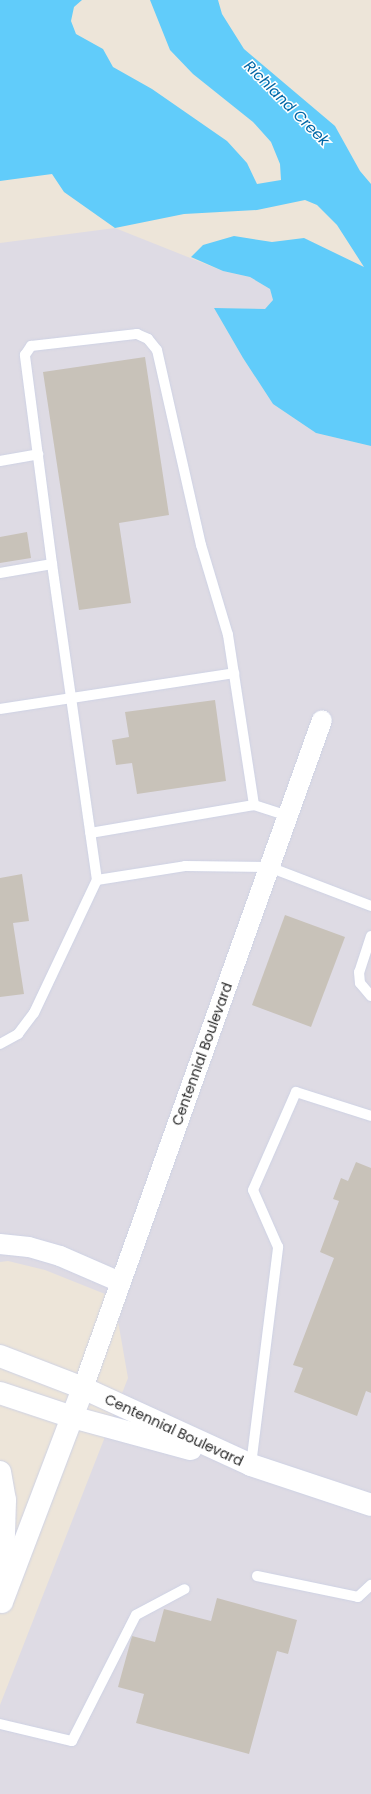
<!DOCTYPE html>
<html>
<head>
<meta charset="utf-8">
<style>
  body { margin:0 }
  #map { position:relative; width:371px; height:1794px; overflow:hidden; background:#ede5d9; font-family:Poppins,sans-serif }
  div>[style] { position:absolute }
  .industrial>* { inset:0; background:#dedbe4 }
  .water>* { inset:0; background:#61ccfa }
  .building>* { inset:0; background:#c8c2b9 }
  .roads { filter:drop-shadow(0 0 1px #ced2e4) drop-shadow(0 0 1px #ced2e4) }
  .service>* { height:10px; margin:-5px; padding:0 5px; transform-origin:5px; border-radius:5px; background:#fff }
  .minor>* { height:20px; margin:-10px; padding:0 10px; transform-origin:10px; border-radius:10px; background:#fff }
  .tertiary>* { height:22px; margin:-11px; padding:0 11px; transform-origin:11px; border-radius:11px; background:#fff }
  .secondary>* { height:22px; margin:-11px; padding:0 11px; transform-origin:11px; border-radius:11px; background:#fff }
  span { translate:-50% -50%; white-space:nowrap; text-align:center; line-height:1.15; -webkit-text-stroke:3px #fff; paint-order:stroke }
  .street-label { font-size:14px; color:#292929 }
  .water-label { font-size:15px; color:#0067a6; font-style:italic }
</style>
</head>
<body>
<div id="map">
  <div class="industrial">
    <div style="clip-path:polygon(115px 228px,223px 271px,250px 277px,270px 289px,273px 300px,265px 309px,214px 308px,243px 358px,273px 404px,316px 433px,371px 446px,371px 1794px,0 1794px,0 1705px,128px 1378px,118px 1321px,125px 1302px,45px 1270px,8px 1261px,0 1262px,0 243px)"></div>
  </div>
  <div class="water">
    <div style="clip-path:polygon(0 0,82px 0,74px 7px,71px 21px,76px 34px,103px 49px,113px 67px,152px 89px,227px 141px,247px 163px,257px 184px,281px 180px,280px 164px,271px 142px,253px 122px,193px 74px,170px 50px,150px 0,218px 0,222px 14px,244px 49px,335px 126px,360px 171px,371px 184px,371px 446px,316px 433px,273px 404px,243px 358px,214px 308px,265px 309px,273px 300px,270px 289px,250px 277px,223px 271px,191px 257px,203px 245px,234px 236px,272px 242px,304px 238px,364px 267px,337px 225px,317px 205px,305px 200px,257px 210px,184px 214px,115px 228px,64px 192px,52px 174px,0 181px)"></div>
  </div>
  <div class="building">
    <div style="clip-path:polygon(145px 357px,169px 515px,119px 523px,131px 603px,79px 610px,43px 372px)"></div>
    <div style="clip-path:polygon(27px 532px,31px 558px,0 563px,0 537px)"></div>
    <div style="clip-path:polygon(215px 700px,226px 781px,137px 794px,132px 763px,116px 765px,112px 740px,129px 737px,125px 712px)"></div>
    <div style="clip-path:polygon(22px 874px,29px 921px,13px 923px,24px 994px,0 997px,0 878px)"></div>
    <div style="clip-path:polygon(285px 915px,345px 937px,311px 1027px,252px 1005px)"></div>
    <div style="clip-path:polygon(356px 1162px,371px 1168px,371px 1393px,366px 1391px,357px 1416px,294px 1392px,303px 1368px,293px 1365px,334px 1258px,320px 1252px,339px 1201px,333px 1199px,341px 1178px,348px 1181px)"></div>
    <div style="clip-path:polygon(217px 1598px,297px 1620px,288px 1654px,277px 1651px,249px 1754px,136px 1723px,144px 1694px,118px 1687px,132px 1636px,155px 1642px,164px 1609px,211px 1621px)"></div>
  </div>
  <div class="roads">
    <div class="service">
      <div style="left:0;top:461px;width:39px;rotate:-10deg"></div>
      <div style="left:52px;top:564px;width:211px;rotate:-97.4deg"></div>
      <div style="left:25px;top:355px;width:11px;rotate:-56deg"></div>
      <div style="left:31px;top:346px;width:107px;rotate:-6.5deg"></div>
      <div style="left:137px;top:334px;width:12px;rotate:24deg"></div>
      <div style="left:148px;top:339px;width:14px;rotate:51deg"></div>
      <div style="left:157px;top:350px;width:200px;rotate:77.3deg"></div>
      <div style="left:201px;top:545px;width:94px;rotate:73.3deg"></div>
      <div style="left:228px;top:635px;width:172px;rotate:81.3deg"></div>
      <div style="left:254px;top:805px;width:166px;rotate:170.3deg"></div>
      <div style="left:0;top:573px;width:53px;rotate:-9.8deg"></div>
      <div style="left:52px;top:564px;width:319px;rotate:81.9deg"></div>
      <div style="left:97px;top:880px;width:89px;rotate:-9deg"></div>
      <div style="left:185px;top:866px;width:84px;rotate:0.7deg"></div>
      <div style="left:269px;top:867px;width:109px;rotate:20.9deg"></div>
      <div style="left:0;top:709px;width:237px;rotate:-8.7deg"></div>
      <div style="left:254px;top:805px;width:35px;rotate:18deg"></div>
      <div style="left:371px;top:936px;width:38px;rotate:108deg"></div>
      <div style="left:359px;top:972px;width:11px;rotate:85deg"></div>
      <div style="left:360px;top:983px;width:17px;rotate:50deg"></div>
      <div style="left:0;top:1044px;width:21px;rotate:-29deg"></div>
      <div style="left:18px;top:1034px;width:26px;rotate:-53deg"></div>
      <div style="left:34px;top:1013px;width:147px;rotate:-64.7deg"></div>
      <div style="left:251px;top:1465px;width:220px;rotate:-82.9deg"></div>
      <div style="left:278px;top:1247px;width:62px;rotate:-113.7deg"></div>
      <div style="left:253px;top:1190px;width:107px;rotate:-66.3deg"></div>
      <div style="left:296px;top:1092px;width:79px;rotate:17.7deg"></div>
      <div style="left:257px;top:1576px;width:103px;rotate:11.7deg"></div>
      <div style="left:358px;top:1597px;width:18px;rotate:-43deg"></div>
      <div style="left:0;top:1724px;width:74px;rotate:13.3deg"></div>
      <div style="left:72px;top:1741px;width:141px;rotate:-63.1deg"></div>
      <div style="left:136px;top:1615px;width:55px;rotate:-28deg"></div>
    </div>
    <div class="minor">
      <div style="left:0;top:1244px;width:29px;rotate:6deg"></div>
      <div style="left:29px;top:1247px;width:32px;rotate:16deg"></div>
      <div style="left:60px;top:1256px;width:65px;rotate:23.4deg"></div>
      <div style="left:83px;top:1388px;width:709px;rotate:-70.31deg"></div>
    </div>
    <div class="tertiary">
      <div style="left:251px;top:1465px;width:126px;rotate:18.4deg"></div>
      <div style="left:3px;top:1599px;width:226px;rotate:-69.2deg"></div>
    </div>
    <div class="secondary">
      <div style="left:0;top:1356px;width:89px;rotate:21.1deg"></div>
      <div style="left:83px;top:1388px;width:185px;rotate:24.6deg"></div>
      <div style="left:0;top:1393px;width:76px;rotate:18.4deg"></div>
      <div style="left:72px;top:1417px;width:123px;rotate:15.1deg"></div>
      <div style="left:0;top:1472px;width:28px;rotate:80deg"></div>
      <div style="left:5px;top:1500px;width:102px;rotate:91.7deg"></div>
    </div>
  </div>
  <div class="street-label">
    <span style="left:202px;top:1054px;rotate:-70deg">Centennial Boulevard</span>
    <span style="left:174px;top:1430px;rotate:25deg">Centennial Boulevard</span>
  </div>
  <div class="water-label">
    <span style="left:287px;top:103px;rotate:45deg">Richland Creek</span>
  </div>
</div>
</body>
</html>
